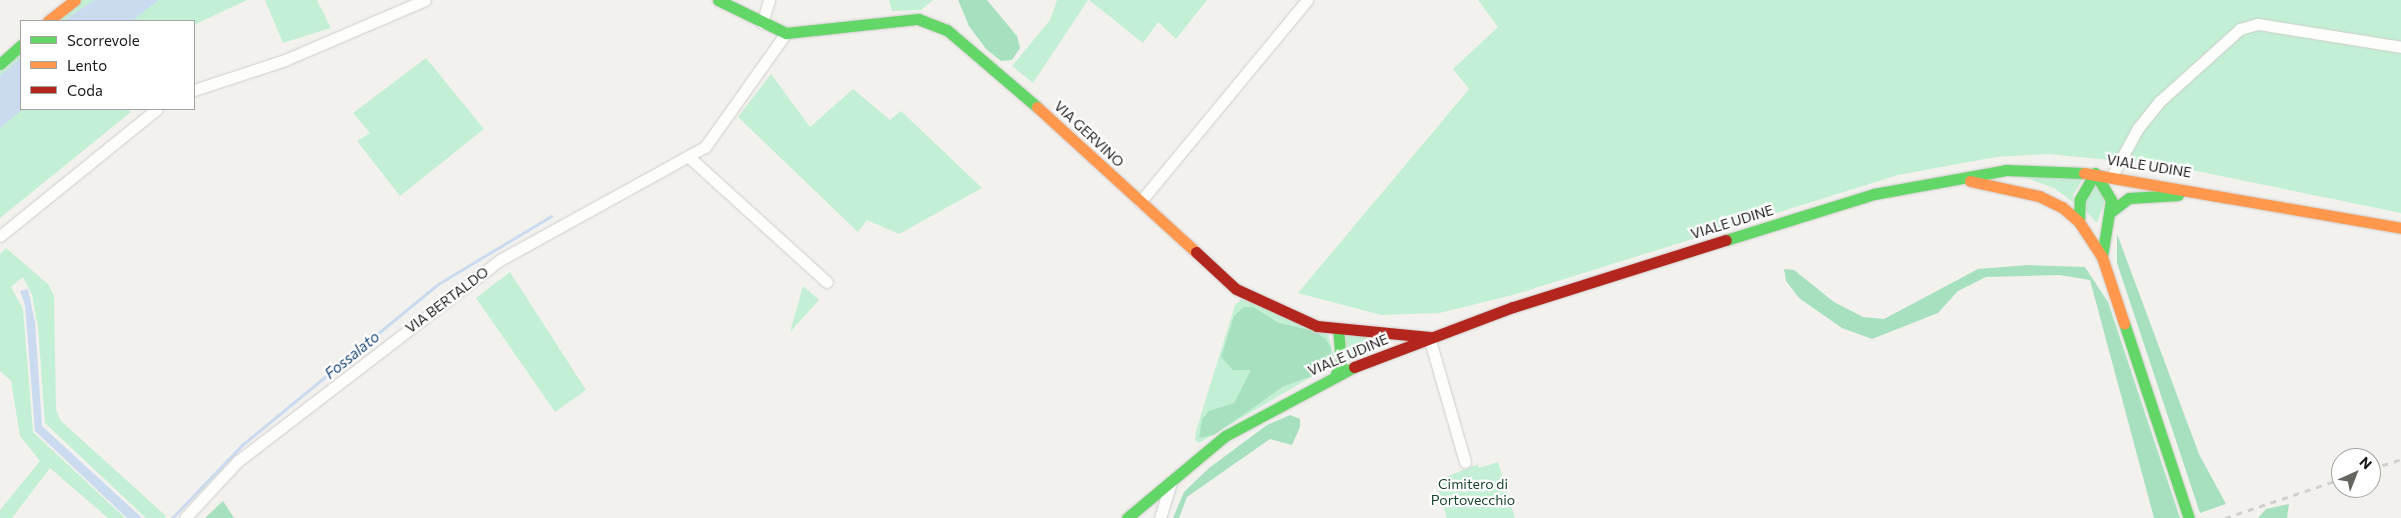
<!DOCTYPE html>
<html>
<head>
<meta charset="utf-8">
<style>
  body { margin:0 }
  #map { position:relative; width:2401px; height:518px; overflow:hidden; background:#f3f1ee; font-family:Commissioner,sans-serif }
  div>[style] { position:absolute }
  .green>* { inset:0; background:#c3f0d4 }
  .forest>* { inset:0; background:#a7e0bf }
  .water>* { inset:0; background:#cadbef }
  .stream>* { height:3px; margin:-1.5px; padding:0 1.5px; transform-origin:1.5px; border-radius:1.5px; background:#cadbef }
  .roads { filter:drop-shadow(0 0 1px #cecdcb) drop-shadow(0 0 1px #cecdcb) }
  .street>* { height:11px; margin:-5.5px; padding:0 5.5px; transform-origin:5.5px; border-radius:5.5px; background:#fdfdfc }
  .fast>* { height:11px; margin:-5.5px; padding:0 5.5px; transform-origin:5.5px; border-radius:5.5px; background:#63d668 }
  .slow>* { height:11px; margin:-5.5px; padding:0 5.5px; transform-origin:5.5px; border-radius:5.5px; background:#ff974d }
  .jam>* { height:11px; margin:-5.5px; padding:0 5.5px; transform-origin:5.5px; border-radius:5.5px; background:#b3261e }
  .rail>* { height:3px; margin-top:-1.5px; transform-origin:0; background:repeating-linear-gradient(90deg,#d0d0cf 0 6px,transparent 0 12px) }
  span { translate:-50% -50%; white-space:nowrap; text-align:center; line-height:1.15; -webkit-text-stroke:4.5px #fff; paint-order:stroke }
  .street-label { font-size:14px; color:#1a1917 }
  .park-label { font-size:14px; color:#19442e }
  .water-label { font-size:15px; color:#194575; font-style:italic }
  .legend { position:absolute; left:20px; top:20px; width:175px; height:90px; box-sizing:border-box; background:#fff; border:1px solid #a3a3a2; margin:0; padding:6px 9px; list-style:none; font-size:15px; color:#1a1917 }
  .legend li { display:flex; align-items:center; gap:10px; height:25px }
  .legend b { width:25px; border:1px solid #a3a3a2 }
  .north { position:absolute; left:2331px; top:448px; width:50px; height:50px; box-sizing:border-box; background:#fff; border:1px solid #a3a3a2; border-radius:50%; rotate:44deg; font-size:14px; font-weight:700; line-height:20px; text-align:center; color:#1a1917 }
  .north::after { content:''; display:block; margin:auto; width:18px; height:22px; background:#666562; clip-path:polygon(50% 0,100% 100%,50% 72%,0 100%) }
</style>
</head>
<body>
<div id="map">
  <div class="green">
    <div style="clip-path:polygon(79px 0,247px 0,194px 25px,194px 21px,54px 21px)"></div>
    <div style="clip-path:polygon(265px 0,317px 0,331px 28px,283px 43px)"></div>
    <div style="clip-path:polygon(889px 0,933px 0,921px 10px,892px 11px)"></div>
    <div style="clip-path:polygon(1057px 0,1088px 0,1033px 83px,1012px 66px,1050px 20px)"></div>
    <div style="clip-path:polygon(1089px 0,1207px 0,1176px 39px,1158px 22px,1143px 43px)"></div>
    <div style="clip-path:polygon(1478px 0,2401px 0,2401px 213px,2172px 166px,2048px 154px,1996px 157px,1898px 175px,1513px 295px,1439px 313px,1381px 315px,1298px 293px,1469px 89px,1453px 69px,1498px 27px)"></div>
    <div style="clip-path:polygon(21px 48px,21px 109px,128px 109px,131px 112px,0 218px,0 67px)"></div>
    <div style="clip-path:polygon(426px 58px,484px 129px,400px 196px,357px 141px,370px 133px,353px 113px)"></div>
    <div style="clip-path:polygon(771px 74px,810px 127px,853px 89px,890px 120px,901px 111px,982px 188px,899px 234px,867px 220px,858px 232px,738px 117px)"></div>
    <div style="clip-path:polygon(2021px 176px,2084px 177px,2073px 195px,2074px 203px,2054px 188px)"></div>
    <div style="clip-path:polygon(2097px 182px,2106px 197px,2097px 223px,2086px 211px,2087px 195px)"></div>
    <div style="clip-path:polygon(6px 248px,49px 285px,54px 296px,56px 410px,61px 421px,166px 516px,163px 518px,146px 518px,45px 423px,38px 327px,32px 295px,23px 277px,11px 287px,23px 309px,33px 432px,125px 518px,108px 518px,50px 468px,12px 518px,0 518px,0 510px,40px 461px,20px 436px,11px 381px,0 371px,0 254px)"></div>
    <div style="clip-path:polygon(510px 272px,586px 390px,555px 412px,476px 298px)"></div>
    <div style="clip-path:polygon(803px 286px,819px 300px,790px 332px)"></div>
    <div style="clip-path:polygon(1242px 299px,1328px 334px,1334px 356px,1323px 370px,1199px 443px,1195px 440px,1196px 431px,1235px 305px)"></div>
    <div style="clip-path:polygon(1346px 335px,1384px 338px,1387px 342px,1347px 361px)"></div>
    <div style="clip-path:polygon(1498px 462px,1515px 518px,1447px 518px,1436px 481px,1478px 464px,1479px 468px)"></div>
  </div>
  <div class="forest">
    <div style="clip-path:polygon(958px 0,987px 0,1017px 36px,1020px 48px,1012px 60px,1001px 61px,986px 49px,969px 26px)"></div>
    <div style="clip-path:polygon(2117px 234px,2199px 454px,2226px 504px,2200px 513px,2117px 263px)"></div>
    <div style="clip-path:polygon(2028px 265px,2085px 267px,2108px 302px,2180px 518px,2154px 518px,2090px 280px,2059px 275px,1986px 277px,1958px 291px,1938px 313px,1872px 339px,1842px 328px,1799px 298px,1786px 281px,1784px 269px,1794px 270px,1834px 302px,1863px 317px,1884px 319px,1978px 269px)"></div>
    <div style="clip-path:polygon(1244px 307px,1253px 307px,1279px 323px,1314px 331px,1326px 339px,1331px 348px,1330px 365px,1321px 373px,1284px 386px,1214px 435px,1199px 438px,1202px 419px,1209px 411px,1234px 403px,1251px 370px,1233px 370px,1221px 357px,1234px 316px)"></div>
    <div style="clip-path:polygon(1290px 415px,1300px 419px,1300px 427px,1292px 445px,1270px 439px,1187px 497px,1179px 518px,1173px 518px,1184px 492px,1209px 468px,1267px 425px)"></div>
    <div style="clip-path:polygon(223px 501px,234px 518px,205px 518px)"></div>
    <div style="clip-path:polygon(2289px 504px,2287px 518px,2258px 518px,2266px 509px)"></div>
  </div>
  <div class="water">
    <div style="clip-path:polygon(94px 0,159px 0,132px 21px,63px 21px)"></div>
    <div style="clip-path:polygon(21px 58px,23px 109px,0 128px,0 76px)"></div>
    <div style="clip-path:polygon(28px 289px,35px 322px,42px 426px,142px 518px,127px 518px,35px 431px,25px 305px,20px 291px)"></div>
  </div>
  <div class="stream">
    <div style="left:172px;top:518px;width:101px;rotate:-46.2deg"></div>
    <div style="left:242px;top:445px;width:254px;rotate:-39.4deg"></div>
    <div style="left:438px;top:284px;width:132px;rotate:-31deg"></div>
  </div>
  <div class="roads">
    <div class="street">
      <div style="left:762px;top:23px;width:24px;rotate:-73deg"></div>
      <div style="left:194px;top:90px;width:96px;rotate:-18.2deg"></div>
      <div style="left:285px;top:60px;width:152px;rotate:-23.2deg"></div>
      <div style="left:689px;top:157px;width:186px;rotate:42.2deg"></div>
      <div style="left:2112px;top:176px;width:55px;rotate:-61.6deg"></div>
      <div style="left:2138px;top:128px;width:35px;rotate:-51deg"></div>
      <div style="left:2160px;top:101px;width:108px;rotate:-42deg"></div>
      <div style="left:2240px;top:29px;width:19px;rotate:-16deg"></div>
      <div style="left:2258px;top:24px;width:145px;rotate:9.1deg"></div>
      <div style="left:1140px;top:202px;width:262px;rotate:-50.4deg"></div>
      <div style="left:0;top:236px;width:202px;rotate:-39deg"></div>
      <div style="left:1429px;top:337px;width:130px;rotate:73.9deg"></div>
      <div style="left:185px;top:518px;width:78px;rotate:-47.1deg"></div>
      <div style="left:238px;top:461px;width:330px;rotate:-37.5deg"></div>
      <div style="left:500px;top:260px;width:234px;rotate:-28.9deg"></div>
      <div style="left:705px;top:147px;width:140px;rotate:-54.6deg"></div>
      <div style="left:1160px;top:518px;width:38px;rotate:-73deg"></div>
    </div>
    <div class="fast">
      <div style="left:718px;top:0;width:76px;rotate:25.9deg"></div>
      <div style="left:786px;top:33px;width:133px;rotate:-6.1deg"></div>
      <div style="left:918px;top:19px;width:31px;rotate:21deg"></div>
      <div style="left:947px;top:30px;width:118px;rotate:40.5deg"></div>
      <div style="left:0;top:64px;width:28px;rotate:-42deg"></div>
      <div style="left:2095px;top:173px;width:31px;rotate:59deg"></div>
      <div style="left:2111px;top:200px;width:58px;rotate:99deg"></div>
      <div style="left:2109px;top:213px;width:25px;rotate:-37deg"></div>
      <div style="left:2129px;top:198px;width:49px;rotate:-3.5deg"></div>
      <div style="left:2079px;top:222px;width:23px;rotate:-88deg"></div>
      <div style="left:2080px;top:199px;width:30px;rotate:-60deg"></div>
      <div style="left:1726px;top:240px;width:155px;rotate:-17.3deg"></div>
      <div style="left:1874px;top:194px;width:134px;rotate:-10.3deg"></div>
      <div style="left:2006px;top:170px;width:78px;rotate:2.2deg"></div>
      <div style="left:2124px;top:323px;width:206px;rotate:71.6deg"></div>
      <div style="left:1336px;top:374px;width:13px;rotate:-67deg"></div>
      <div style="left:1341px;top:362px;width:33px;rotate:-95deg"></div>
      <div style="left:1127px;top:518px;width:128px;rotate:-39.9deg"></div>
      <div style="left:1225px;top:436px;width:146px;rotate:-28.1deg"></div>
    </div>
    <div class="slow">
      <div style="left:48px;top:21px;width:34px;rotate:-38deg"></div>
      <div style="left:1037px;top:107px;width:215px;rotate:42.4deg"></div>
      <div style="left:2084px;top:173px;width:322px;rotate:9.8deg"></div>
      <div style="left:1970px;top:181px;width:71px;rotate:12.3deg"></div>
      <div style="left:2039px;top:196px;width:25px;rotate:26deg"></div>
      <div style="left:2062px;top:207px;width:23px;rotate:41deg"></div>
      <div style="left:2079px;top:222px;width:42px;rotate:56.7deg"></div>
      <div style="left:2102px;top:257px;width:70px;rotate:71.6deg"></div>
    </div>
    <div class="jam">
      <div style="left:1196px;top:252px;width:54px;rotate:42.8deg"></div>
      <div style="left:1236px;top:289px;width:89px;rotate:24.6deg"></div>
      <div style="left:1317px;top:326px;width:113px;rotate:5.6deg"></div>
      <div style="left:1354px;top:367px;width:170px;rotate:-20.7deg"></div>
      <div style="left:1513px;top:307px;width:223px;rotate:-17.5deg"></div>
    </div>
  </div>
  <div class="rail">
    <div style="left:2371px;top:469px;width:32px;rotate:-18deg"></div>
    <div style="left:2225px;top:518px;width:122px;rotate:-18.6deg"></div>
  </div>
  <div class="street-label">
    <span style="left:1089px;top:134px;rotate:43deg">VIA GERVINO</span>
    <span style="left:2149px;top:166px;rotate:9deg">VIALE UDINE</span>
    <span style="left:1732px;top:222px;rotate:-17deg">VIALE UDINE</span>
    <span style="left:447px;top:300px;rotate:-37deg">VIA BERTALDO</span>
    <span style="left:1348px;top:355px;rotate:-23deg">VIALE UDINE</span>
  </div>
  <div class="park-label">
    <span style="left:1473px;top:492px">Cimitero di<br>Portovecchio</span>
  </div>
  <div class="water-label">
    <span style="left:352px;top:355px;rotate:-39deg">Fossalato</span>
  </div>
  <ul class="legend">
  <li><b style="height:6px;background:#63d668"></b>Scorrevole</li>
  <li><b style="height:6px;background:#ff974d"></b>Lento</li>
  <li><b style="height:6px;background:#b3261e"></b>Coda</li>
  </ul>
  <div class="north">N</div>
</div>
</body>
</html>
